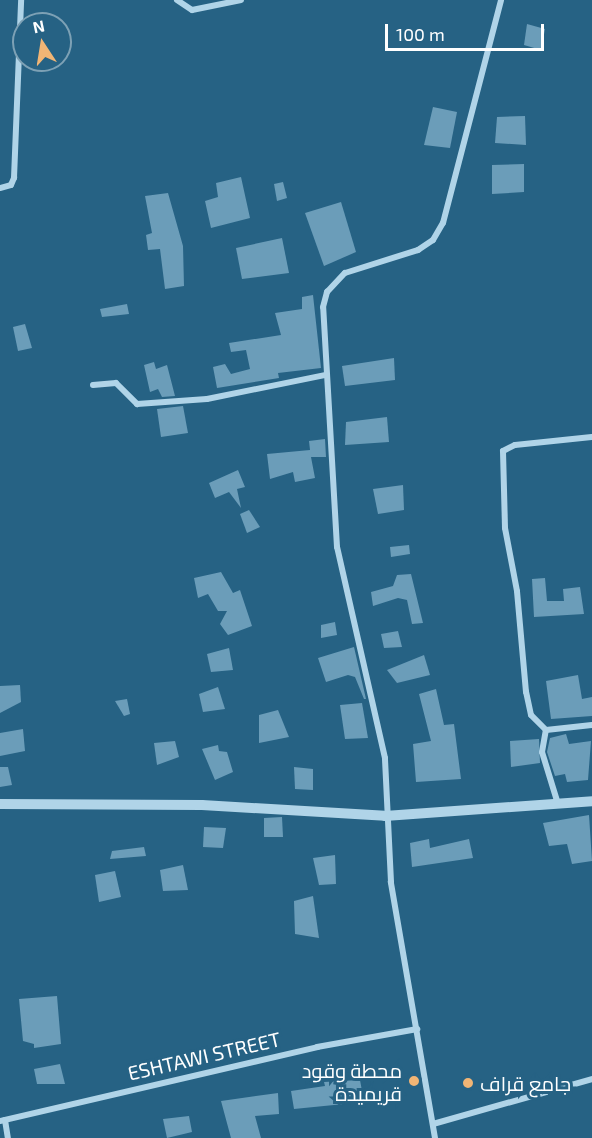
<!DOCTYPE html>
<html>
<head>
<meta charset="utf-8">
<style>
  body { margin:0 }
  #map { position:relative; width:592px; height:1138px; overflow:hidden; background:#266284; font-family:"Exo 2",Cairo,sans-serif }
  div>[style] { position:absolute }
  .building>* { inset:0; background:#6b9db9 }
  .minor>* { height:6px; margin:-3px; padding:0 3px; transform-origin:3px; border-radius:3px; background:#b0d4e8 }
  .tertiary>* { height:10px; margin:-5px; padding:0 5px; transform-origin:5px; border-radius:5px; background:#b0d4e8 }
  .dots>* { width:16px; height:16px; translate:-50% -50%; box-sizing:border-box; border:3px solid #266284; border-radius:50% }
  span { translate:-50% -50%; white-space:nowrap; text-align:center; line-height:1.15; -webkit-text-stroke:6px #266284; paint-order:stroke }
  .street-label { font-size:20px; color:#fff }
  .poi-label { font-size:20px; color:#fff }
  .right { translate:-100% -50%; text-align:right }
  .left { translate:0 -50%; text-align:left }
  .north { position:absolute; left:12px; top:12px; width:60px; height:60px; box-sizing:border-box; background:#266284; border:2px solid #7da1b5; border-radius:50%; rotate:348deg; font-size:16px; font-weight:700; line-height:24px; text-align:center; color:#fff }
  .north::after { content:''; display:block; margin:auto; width:21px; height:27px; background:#f1b575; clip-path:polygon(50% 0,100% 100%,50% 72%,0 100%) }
  .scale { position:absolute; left:385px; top:24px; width:159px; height:27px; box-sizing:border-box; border:3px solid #fff; border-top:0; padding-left:8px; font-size:18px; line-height:21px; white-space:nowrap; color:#fff; -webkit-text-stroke:4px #266284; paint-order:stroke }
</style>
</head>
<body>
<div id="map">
  <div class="building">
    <div style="clip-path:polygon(527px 24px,545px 29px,541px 50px,524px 45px)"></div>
    <div style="clip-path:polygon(433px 107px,457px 112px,450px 148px,424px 145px)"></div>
    <div style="clip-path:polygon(525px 116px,526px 145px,495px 143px,497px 117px)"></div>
    <div style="clip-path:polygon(524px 164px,524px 192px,492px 194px,492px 165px)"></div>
    <div style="clip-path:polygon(241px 177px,250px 218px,211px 228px,205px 201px,218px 197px,216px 183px)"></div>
    <div style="clip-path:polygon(283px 182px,287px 198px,277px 201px,274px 184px)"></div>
    <div style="clip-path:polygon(168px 193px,183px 246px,184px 286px,165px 289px,160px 249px,148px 250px,146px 235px,152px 233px,145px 196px)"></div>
    <div style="clip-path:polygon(341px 202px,356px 252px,324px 266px,305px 213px)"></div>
    <div style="clip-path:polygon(282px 238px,289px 273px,242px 279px,236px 248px)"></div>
    <div style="clip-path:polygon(313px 295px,321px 368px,278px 373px,279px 378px,217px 388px,213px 367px,225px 364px,231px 374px,250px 369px,246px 350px,231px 352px,229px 343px,281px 335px,275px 313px,302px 309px,302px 297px)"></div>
    <div style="clip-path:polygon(127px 304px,129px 314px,102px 317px,100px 309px)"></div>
    <div style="clip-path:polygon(25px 324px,32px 348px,18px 351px,13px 327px)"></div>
    <div style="clip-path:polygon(394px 358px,395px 380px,345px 386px,342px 366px)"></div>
    <div style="clip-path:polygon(154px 362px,156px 369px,167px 365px,175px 396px,162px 397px,158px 389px,150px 392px,144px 365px)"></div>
    <div style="clip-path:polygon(183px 406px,188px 433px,161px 437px,157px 409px)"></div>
    <div style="clip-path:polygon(387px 417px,389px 442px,345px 445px,346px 422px)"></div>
    <div style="clip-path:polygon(325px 439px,326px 457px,311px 457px,315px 478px,295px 482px,293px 472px,270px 479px,267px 454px,310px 450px,309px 441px)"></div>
    <div style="clip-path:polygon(238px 470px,245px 487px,237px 489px,241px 508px,229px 492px,215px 498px,209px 483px)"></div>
    <div style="clip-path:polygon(403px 485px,404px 510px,378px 514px,373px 489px)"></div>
    <div style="clip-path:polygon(249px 510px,260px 527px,247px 533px,240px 514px)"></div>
    <div style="clip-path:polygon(409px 545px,410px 554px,391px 557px,390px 547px)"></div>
    <div style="clip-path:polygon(221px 572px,233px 593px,240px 590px,252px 626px,228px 635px,220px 624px,227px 611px,218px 611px,208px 594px,198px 598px,194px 578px)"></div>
    <div style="clip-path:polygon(411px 574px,423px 623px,412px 624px,407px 600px,398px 598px,373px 606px,371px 592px,393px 586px,397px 575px)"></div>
    <div style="clip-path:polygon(545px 578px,547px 601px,564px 601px,563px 589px,580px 587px,584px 614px,534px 617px,532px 579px)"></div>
    <div style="clip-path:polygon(335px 622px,337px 635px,321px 638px,321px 625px)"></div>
    <div style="clip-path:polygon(398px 631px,402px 647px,384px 648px,381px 634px)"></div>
    <div style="clip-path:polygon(354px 647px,366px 699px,364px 699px,355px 677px,348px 675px,326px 682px,318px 658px)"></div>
    <div style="clip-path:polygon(229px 648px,233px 670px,211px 672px,207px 654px)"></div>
    <div style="clip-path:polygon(424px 655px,430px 675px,397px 683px,387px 670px)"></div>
    <div style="clip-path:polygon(578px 675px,582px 699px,592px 697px,592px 716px,551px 719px,546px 681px)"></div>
    <div style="clip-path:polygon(20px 685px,21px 702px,0 713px,0 686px)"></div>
    <div style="clip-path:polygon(218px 687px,225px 709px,203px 712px,199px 694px)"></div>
    <div style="clip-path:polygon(436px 689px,444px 725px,454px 724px,461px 779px,416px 782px,413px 744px,431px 741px,419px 694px)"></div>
    <div style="clip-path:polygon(127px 699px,130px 714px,124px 716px,115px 701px)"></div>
    <div style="clip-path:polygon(362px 703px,368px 738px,345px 739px,340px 705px)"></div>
    <div style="clip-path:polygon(278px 710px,289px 737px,259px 743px,259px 715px)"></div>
    <div style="clip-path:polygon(23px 729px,25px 751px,0 756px,0 733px)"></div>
    <div style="clip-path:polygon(566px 734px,569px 744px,591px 741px,588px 780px,567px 782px,565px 774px,555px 776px,547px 752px,550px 738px)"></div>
    <div style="clip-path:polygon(539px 739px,540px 763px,511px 767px,510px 741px)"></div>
    <div style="clip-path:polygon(175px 741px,179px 757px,157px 765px,154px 743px)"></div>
    <div style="clip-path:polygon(218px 745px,219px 751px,227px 752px,233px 772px,215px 780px,202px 749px)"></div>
    <div style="clip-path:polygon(0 767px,8px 767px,12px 785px,0 787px)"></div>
    <div style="clip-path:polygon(294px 767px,313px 769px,313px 790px,295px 789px)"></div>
    <div style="clip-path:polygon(589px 815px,592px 861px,572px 864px,567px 844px,549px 846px,543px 823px)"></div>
    <div style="clip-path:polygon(282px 817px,283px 837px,264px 837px,264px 818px)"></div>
    <div style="clip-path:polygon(204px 827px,226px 828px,223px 848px,203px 847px)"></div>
    <div style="clip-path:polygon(429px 839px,430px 848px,469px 839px,473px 858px,412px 867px,410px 843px)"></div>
    <div style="clip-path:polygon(144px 847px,146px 856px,110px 859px,112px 851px)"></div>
    <div style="clip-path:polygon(335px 855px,336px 884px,319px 885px,313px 858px)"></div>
    <div style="clip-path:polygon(183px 865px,188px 890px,163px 891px,160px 870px)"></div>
    <div style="clip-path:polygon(115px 871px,121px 897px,99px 902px,95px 875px)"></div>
    <div style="clip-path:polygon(313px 896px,319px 938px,295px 934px,294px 901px)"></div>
    <div style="clip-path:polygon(57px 996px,61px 1044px,34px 1048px,34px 1044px,23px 1041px,19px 999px)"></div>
    <div style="clip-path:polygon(60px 1064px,65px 1084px,37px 1084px,34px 1069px)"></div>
    <div style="clip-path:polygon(360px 1080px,364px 1102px,294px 1109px,291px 1091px,325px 1086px,324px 1082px)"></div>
    <div style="clip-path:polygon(278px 1093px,279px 1114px,255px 1116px,261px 1138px,231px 1138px,221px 1101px)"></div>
    <div style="clip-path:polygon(189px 1116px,192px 1132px,167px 1138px,163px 1119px)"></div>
  </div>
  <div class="minor">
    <div style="left:177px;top:0;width:18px;rotate:34deg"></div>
    <div style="left:192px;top:10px;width:50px;rotate:-11.5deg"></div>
    <div style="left:0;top:188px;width:11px;rotate:-15deg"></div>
    <div style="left:11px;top:185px;width:8px;rotate:-67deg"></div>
    <div style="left:14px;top:178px;width:178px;rotate:-87.7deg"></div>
    <div style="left:93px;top:385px;width:23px;rotate:-5deg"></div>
    <div style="left:116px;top:383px;width:30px;rotate:45deg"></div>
    <div style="left:137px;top:404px;width:70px;rotate:-4.1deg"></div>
    <div style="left:207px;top:399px;width:120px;rotate:-11.5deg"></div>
    <div style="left:546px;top:730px;width:46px;rotate:-6.2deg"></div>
    <div style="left:558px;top:804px;width:54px;rotate:-107.1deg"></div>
    <div style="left:542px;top:752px;width:22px;rotate:-80deg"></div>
    <div style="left:546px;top:730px;width:21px;rotate:-135deg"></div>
    <div style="left:531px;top:715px;width:24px;rotate:-102deg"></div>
    <div style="left:526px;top:692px;width:101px;rotate:-95.1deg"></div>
    <div style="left:517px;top:591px;width:64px;rotate:-100.8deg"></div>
    <div style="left:505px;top:528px;width:77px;rotate:-91.5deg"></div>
    <div style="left:503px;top:451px;width:13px;rotate:-27deg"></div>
    <div style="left:515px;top:445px;width:77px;rotate:-5.9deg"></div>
    <div style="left:5px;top:1120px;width:18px;rotate:81deg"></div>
    <div style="left:0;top:1121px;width:326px;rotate:-13.1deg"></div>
    <div style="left:317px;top:1047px;width:102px;rotate:-10.2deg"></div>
    <div style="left:433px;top:1124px;width:165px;rotate:-15.8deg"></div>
    <div style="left:435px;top:1138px;width:260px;rotate:-99.8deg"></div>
    <div style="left:391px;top:882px;width:124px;rotate:-92.8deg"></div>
    <div style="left:385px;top:758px;width:216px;rotate:-102.8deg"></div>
    <div style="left:337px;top:547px;width:240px;rotate:-93.3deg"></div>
    <div style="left:323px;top:307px;width:16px;rotate:-75deg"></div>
    <div style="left:327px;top:292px;width:26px;rotate:-47deg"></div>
    <div style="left:345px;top:273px;width:77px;rotate:-17.5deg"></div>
    <div style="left:418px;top:250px;width:18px;rotate:-34deg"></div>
    <div style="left:433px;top:240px;width:20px;rotate:-60deg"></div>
    <div style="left:443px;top:223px;width:230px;rotate:-75.4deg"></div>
  </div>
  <div class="tertiary">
    <div style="left:0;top:804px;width:202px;rotate:0.3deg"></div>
    <div style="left:202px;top:805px;width:183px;rotate:3.4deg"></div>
    <div style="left:385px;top:816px;width:208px;rotate:-4.1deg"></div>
  </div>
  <div class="dots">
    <div style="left:414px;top:1081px;background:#f1b575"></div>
    <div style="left:468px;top:1083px;background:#f1b575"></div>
  </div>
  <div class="street-label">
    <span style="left:204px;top:1056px;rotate:-13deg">ESHTAWI STREET</span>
  </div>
  <div class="poi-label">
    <span class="right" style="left:402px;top:1082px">محطة وقود<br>قريميدة</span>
    <span class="left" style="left:480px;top:1083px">جامع قراف</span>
  </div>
  <div class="north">N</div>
  <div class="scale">100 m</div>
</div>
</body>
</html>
